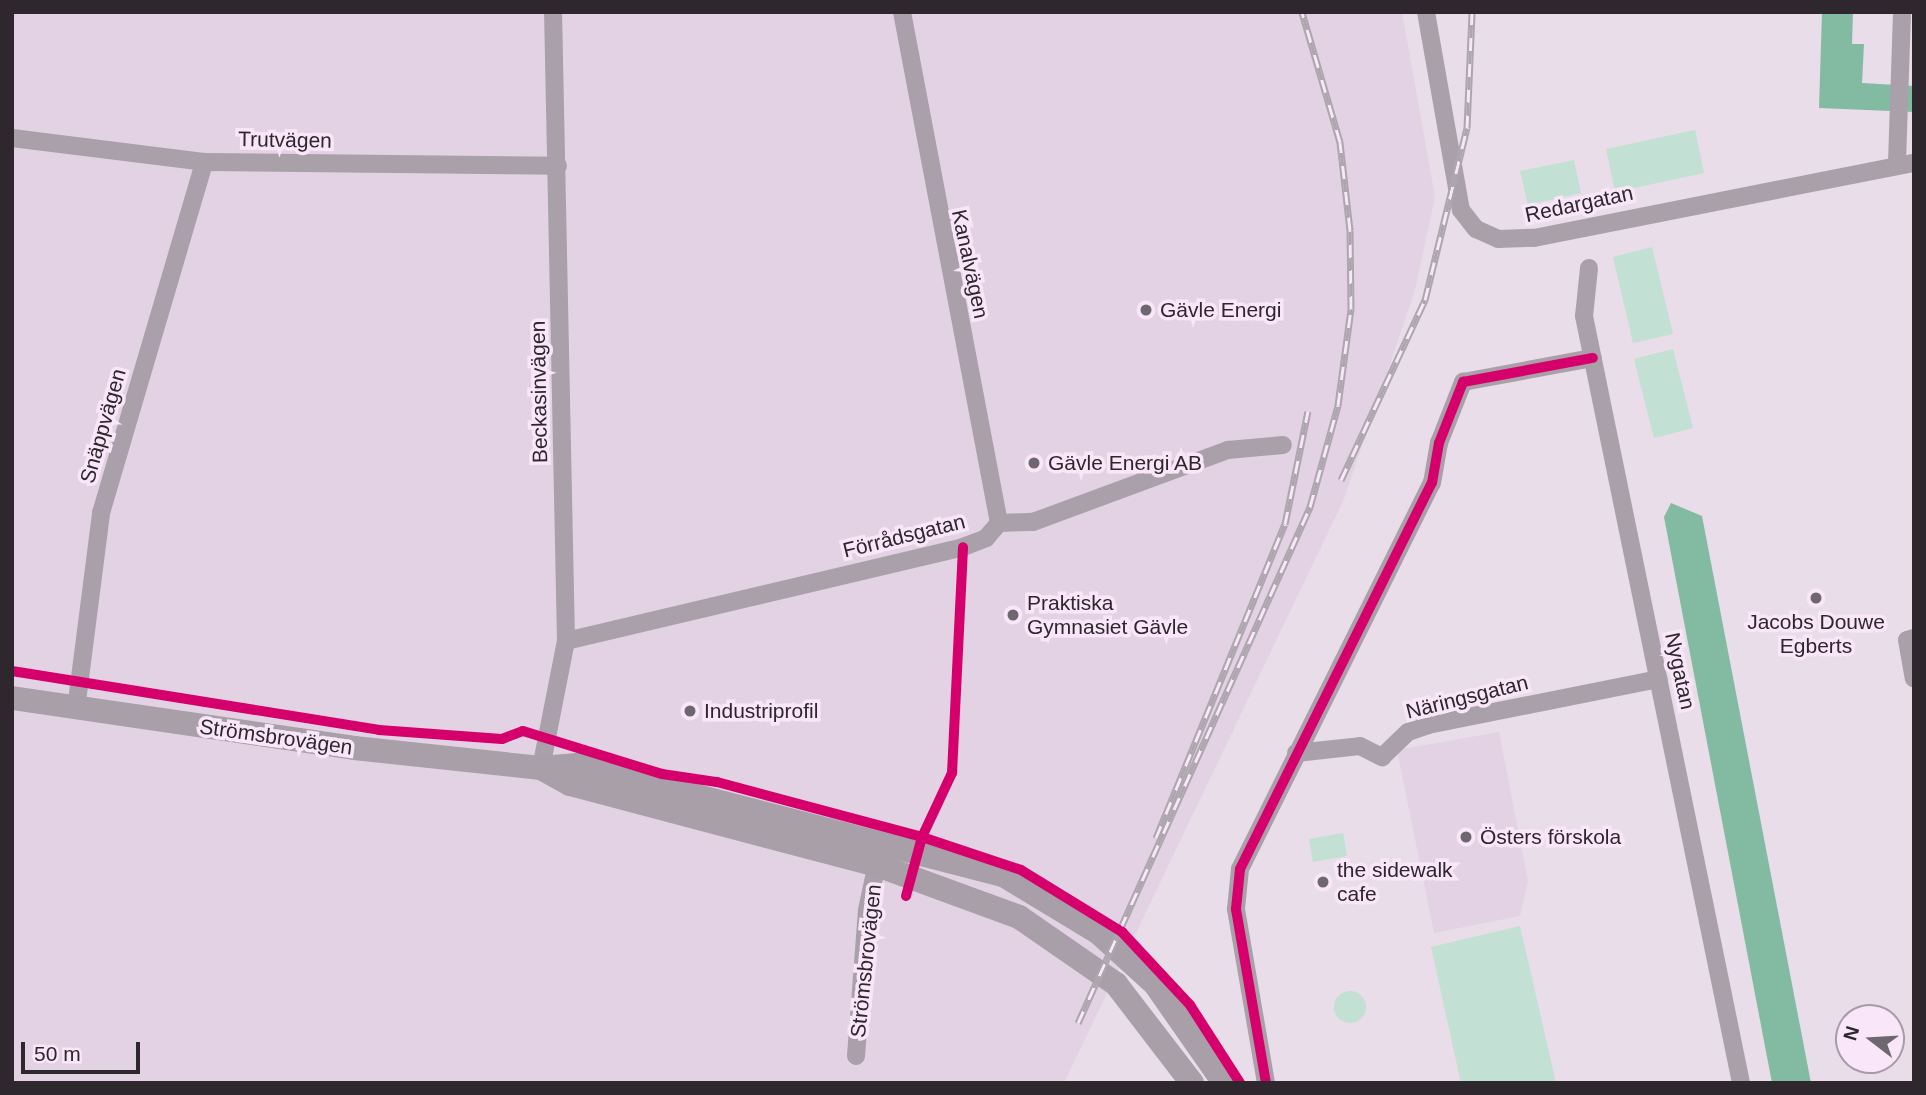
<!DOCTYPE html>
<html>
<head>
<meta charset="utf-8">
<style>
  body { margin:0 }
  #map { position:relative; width:1926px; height:1095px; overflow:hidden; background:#e8dde8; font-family:Helvetica,sans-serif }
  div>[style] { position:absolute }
  .built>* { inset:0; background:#e3d2e3 }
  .green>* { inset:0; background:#c2e0d3 }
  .round { border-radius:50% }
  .water>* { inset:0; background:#83bba2 }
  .minor>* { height:18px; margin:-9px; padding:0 9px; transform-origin:9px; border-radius:9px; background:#a9a0a9 }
  .secondary>* { height:24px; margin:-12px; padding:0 12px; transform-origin:12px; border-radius:12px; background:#a99fa9 }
  .rail>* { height:7px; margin-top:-3.5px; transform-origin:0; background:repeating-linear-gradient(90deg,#f9e6f9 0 13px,#aea6ae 0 26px); box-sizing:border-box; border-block:2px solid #aea6ae }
  .cycleway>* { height:10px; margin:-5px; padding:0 5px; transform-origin:5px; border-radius:5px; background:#d6006c }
  .dots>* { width:19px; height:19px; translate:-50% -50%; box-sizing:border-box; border:4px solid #f9e6f9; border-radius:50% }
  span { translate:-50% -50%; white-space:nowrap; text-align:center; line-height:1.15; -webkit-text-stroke:7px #f9e6f9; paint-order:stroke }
  .street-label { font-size:21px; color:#2e272e }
  .poi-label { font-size:21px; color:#2e272e }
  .left { translate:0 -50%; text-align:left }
  .frame { position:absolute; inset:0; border:14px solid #2e272e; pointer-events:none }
  .north { position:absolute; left:1835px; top:1004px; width:70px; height:70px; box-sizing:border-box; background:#f9e6f9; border:2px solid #a89aa8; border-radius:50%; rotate:287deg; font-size:19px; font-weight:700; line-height:28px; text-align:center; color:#2e272e }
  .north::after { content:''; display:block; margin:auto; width:24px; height:32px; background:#6f676f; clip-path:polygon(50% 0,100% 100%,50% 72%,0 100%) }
  .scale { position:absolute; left:21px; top:1042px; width:119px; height:32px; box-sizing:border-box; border:4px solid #2e272e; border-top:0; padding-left:9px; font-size:21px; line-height:24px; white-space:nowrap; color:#2e272e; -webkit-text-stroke:5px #f9e6f9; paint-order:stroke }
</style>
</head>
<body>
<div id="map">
  <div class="built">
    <div style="clip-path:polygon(12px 12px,1402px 12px,1435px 197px,1415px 290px,1344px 499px,1064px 1083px,12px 1083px)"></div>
    <div style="clip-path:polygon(1499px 732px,1528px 881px,1520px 916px,1434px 933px,1397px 750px)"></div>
  </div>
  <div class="green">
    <div style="clip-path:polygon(1695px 130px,1704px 173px,1615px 192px,1606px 149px)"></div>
    <div style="clip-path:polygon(1574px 160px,1581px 193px,1528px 205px,1520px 171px)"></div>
    <div style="clip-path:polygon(1652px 247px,1673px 334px,1633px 343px,1613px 257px)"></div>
    <div style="clip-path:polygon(1673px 349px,1693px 428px,1654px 438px,1634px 359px)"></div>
    <div style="clip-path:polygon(1343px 833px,1347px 856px,1313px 862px,1309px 839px)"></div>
    <div style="clip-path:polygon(1520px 926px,1556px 1083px,1461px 1083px,1431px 947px)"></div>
    <div class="round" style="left:1334px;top:991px;width:32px;height:32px"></div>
  </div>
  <div class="water">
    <div style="clip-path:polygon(1822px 12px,1853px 12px,1852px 44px,1864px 44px,1862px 83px,1914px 86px,1914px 112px,1819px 108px)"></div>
    <div style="clip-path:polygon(1671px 503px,1702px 516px,1811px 1083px,1772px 1083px,1664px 517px)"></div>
  </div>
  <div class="minor">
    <div style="left:902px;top:12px;width:520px;rotate:79.25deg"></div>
    <div style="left:1426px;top:12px;width:201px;rotate:80deg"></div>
    <div style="left:1461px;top:210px;width:24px;rotate:52deg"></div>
    <div style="left:1476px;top:229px;width:24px;rotate:24deg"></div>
    <div style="left:1498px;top:239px;width:36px;rotate:-2deg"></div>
    <div style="left:1534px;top:238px;width:387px;rotate:-11.2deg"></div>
    <div style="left:12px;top:138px;width:193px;rotate:7.1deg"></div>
    <div style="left:204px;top:162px;width:354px;rotate:0.6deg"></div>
    <div style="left:1897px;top:163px;width:151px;rotate:-88.1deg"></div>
    <div style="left:1589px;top:268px;width:48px;rotate:95.9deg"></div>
    <div style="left:1584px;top:316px;width:783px;rotate:78.43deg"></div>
    <div style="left:1914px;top:638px;width:7px;rotate:164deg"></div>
    <div style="left:1907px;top:640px;width:39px;rotate:80deg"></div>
    <div style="left:566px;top:641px;width:408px;rotate:-13.3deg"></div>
    <div style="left:963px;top:547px;width:25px;rotate:-21deg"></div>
    <div style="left:986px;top:538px;width:20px;rotate:-49deg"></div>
    <div style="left:999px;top:523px;width:34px;rotate:-2deg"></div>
    <div style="left:1033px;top:522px;width:208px;rotate:-20.3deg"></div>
    <div style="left:1228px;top:450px;width:55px;rotate:-5.2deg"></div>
    <div style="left:76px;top:709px;width:198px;rotate:-82.7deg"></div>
    <div style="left:101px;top:513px;width:366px;rotate:-73.6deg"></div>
    <div style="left:1296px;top:753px;width:64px;rotate:-6.2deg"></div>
    <div style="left:1360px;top:746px;width:25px;rotate:27deg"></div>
    <div style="left:1382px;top:757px;width:36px;rotate:-44deg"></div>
    <div style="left:1408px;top:732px;width:21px;rotate:-19deg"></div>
    <div style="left:1428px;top:725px;width:235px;rotate:-11.3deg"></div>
    <div style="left:541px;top:768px;width:129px;rotate:-78.9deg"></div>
    <div style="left:566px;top:641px;width:629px;rotate:-91.18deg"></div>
    <div style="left:856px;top:1056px;width:146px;rotate:-85.7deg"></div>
    <div style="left:867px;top:910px;width:57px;rotate:-77.9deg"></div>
    <div style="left:1266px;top:1083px;width:177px;rotate:-99.8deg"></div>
    <div style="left:1236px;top:909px;width:40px;rotate:-84.3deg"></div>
    <div style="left:1240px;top:869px;width:431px;rotate:-63.6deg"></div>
    <div style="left:1432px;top:483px;width:41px;rotate:-80.1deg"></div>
    <div style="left:1439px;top:443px;width:66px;rotate:-68.5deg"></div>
    <div style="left:1463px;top:382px;width:132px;rotate:-10.5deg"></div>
  </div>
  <div class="secondary">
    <div style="left:12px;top:698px;width:346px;rotate:8.3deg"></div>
    <div style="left:354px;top:748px;width:188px;rotate:6.1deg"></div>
    <div style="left:541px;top:768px;width:36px;rotate:-5deg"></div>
    <div style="left:577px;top:765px;width:442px;rotate:14.5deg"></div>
    <div style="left:1005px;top:876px;width:110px;rotate:31.2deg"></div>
    <div style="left:1099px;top:933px;width:76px;rotate:42.3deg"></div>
    <div style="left:1155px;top:984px;width:121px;rotate:55.1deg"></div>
    <div style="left:541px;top:768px;width:33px;rotate:29deg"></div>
    <div style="left:570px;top:784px;width:318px;rotate:14.8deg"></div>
    <div style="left:877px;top:865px;width:151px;rotate:20.1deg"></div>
    <div style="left:1019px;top:917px;width:118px;rotate:34.6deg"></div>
    <div style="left:1116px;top:984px;width:125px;rotate:52.5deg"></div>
  </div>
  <div class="rail">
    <div style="left:1341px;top:480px;width:199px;rotate:-65deg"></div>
    <div style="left:1425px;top:300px;width:177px;rotate:-76.3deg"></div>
    <div style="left:1467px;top:128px;width:116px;rotate:-87.5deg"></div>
    <div style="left:1156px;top:838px;width:339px;rotate:-67.7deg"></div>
    <div style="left:1285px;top:524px;width:115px;rotate:-78.5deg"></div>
    <div style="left:1078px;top:1023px;width:566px;rotate:-65.79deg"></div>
    <div style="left:1310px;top:507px;width:106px;rotate:-74.6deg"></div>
    <div style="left:1338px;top:405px;width:97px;rotate:-82.3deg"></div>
    <div style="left:1351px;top:309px;width:79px;rotate:-90.7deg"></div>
    <div style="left:1350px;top:230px;width:89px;rotate:-96.5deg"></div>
    <div style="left:1340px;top:142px;width:135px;rotate:-106.3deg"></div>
  </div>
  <div class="cycleway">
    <div style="left:12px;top:671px;width:372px;rotate:9.1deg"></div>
    <div style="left:379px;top:730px;width:123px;rotate:4.2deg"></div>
    <div style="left:502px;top:739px;width:22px;rotate:-21deg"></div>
    <div style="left:523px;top:731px;width:145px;rotate:17.2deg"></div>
    <div style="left:662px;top:774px;width:56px;rotate:8.3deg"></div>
    <div style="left:717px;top:782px;width:212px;rotate:15deg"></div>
    <div style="left:922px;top:837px;width:104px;rotate:18.4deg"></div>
    <div style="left:1021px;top:870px;width:119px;rotate:31.5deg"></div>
    <div style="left:1122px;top:932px;width:100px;rotate:47deg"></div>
    <div style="left:1190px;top:1005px;width:93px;rotate:57.3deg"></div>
    <div style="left:906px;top:896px;width:61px;rotate:-74.8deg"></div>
    <div style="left:922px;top:837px;width:71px;rotate:-64.9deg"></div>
    <div style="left:952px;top:773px;width:226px;rotate:-87.2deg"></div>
    <div style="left:1266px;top:1083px;width:177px;rotate:-99.8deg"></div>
    <div style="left:1236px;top:909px;width:40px;rotate:-84.3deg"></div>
    <div style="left:1240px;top:869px;width:431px;rotate:-63.6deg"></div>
    <div style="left:1432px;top:483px;width:41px;rotate:-80.1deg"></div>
    <div style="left:1439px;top:443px;width:66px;rotate:-68.5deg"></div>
    <div style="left:1463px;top:382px;width:132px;rotate:-10.5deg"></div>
  </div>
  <div class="dots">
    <div style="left:1146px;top:310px;background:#6f676f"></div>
    <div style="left:1034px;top:463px;background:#6f676f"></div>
    <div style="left:1816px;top:598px;background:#6f676f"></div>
    <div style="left:1013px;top:615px;background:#6f676f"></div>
    <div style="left:690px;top:711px;background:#6f676f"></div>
    <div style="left:1466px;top:837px;background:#6f676f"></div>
    <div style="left:1323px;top:882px;background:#6f676f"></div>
  </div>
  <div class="street-label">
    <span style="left:285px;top:140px;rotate:1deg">Trutvägen</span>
    <span style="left:1579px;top:204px;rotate:-12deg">Redargatan</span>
    <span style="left:970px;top:264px;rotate:78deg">Kanalvägen</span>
    <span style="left:539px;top:392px;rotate:-91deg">Beckasinvägen</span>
    <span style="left:103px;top:426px;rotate:-74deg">Snäppvägen</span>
    <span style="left:904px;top:536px;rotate:-14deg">Förrådsgatan</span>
    <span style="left:1680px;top:671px;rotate:78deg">Nygatan</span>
    <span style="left:1467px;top:697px;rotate:-14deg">Näringsgatan</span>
    <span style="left:276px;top:737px;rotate:8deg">Strömsbrovägen</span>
    <span style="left:866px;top:961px;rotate:-84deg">Strömsbrovägen</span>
  </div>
  <div class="poi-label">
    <span class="left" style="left:1160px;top:310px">Gävle Energi</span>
    <span class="left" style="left:1048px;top:463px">Gävle Energi AB</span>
    <span class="left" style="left:1027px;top:615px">Praktiska<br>Gymnasiet Gävle</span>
    <span style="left:1816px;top:634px">Jacobs Douwe<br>Egberts</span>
    <span class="left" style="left:704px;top:711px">Industriprofil</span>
    <span class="left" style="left:1480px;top:837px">Östers förskola</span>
    <span class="left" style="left:1337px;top:882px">the sidewalk<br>cafe</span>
  </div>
  <div class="frame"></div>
  <div class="north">N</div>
  <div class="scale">50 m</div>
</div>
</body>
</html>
